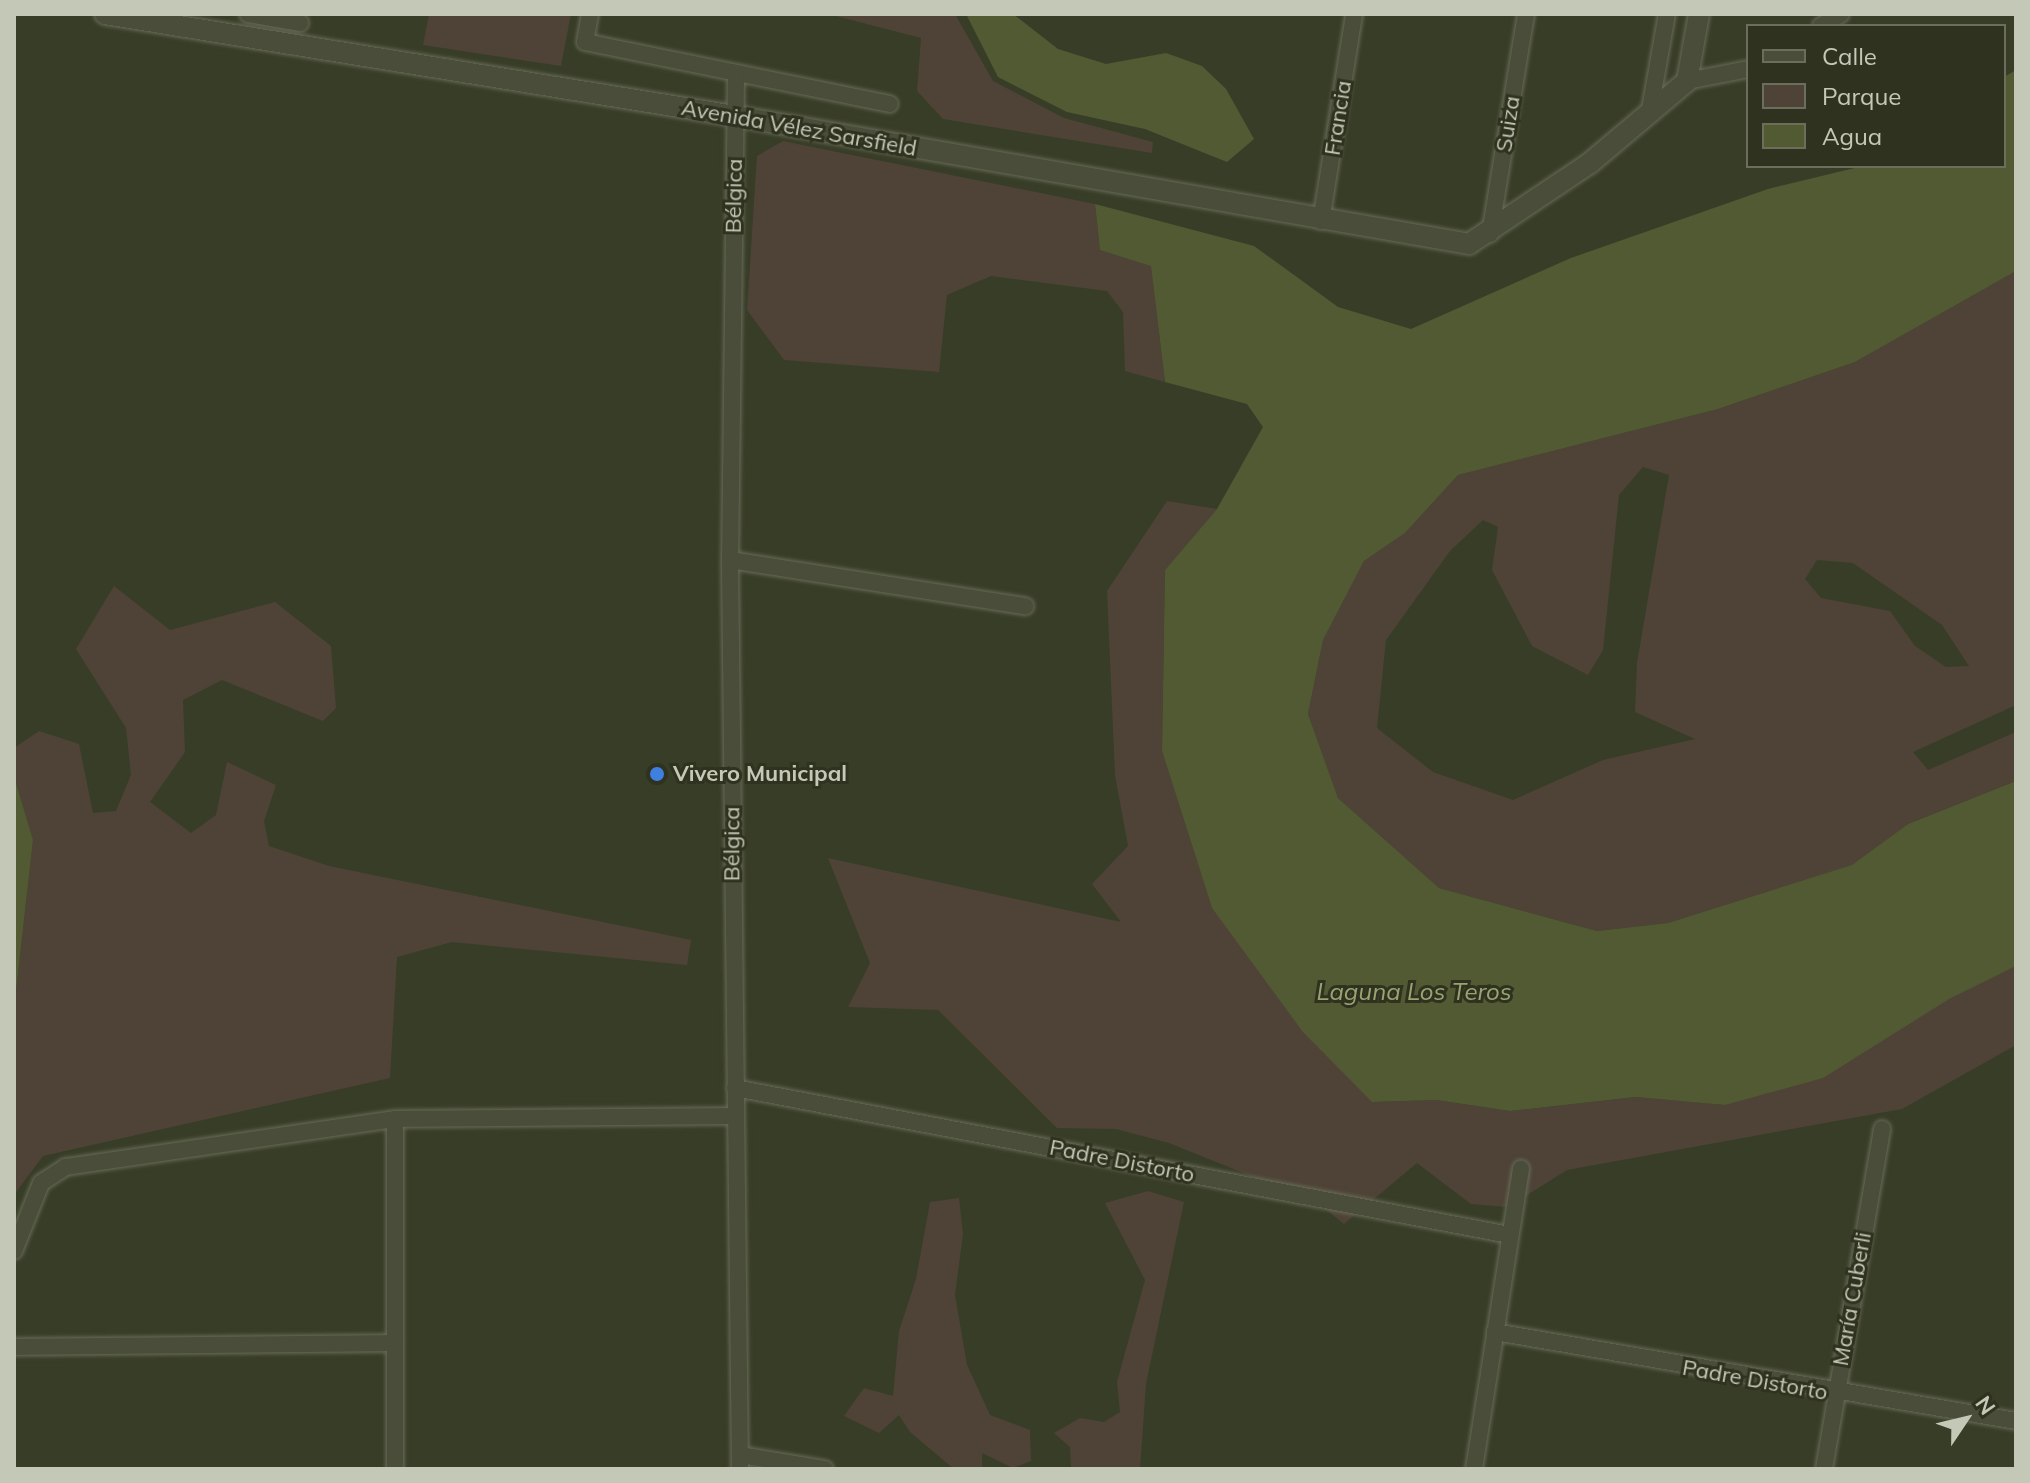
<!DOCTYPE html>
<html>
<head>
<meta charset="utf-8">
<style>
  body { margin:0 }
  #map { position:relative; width:2030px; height:1483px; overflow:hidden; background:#383d27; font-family:Mulish,sans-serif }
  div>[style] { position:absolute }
  .green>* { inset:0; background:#4e4336 }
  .water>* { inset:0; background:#525a34 }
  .roads { filter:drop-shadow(0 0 2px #676b58) drop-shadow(0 0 2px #676b58) }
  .minor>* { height:16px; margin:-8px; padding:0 8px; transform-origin:8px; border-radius:8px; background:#494d3a }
  .tertiary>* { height:20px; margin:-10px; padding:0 10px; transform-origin:10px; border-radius:10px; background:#494d3a }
  .dots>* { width:22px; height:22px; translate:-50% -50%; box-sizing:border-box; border:4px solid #2e321f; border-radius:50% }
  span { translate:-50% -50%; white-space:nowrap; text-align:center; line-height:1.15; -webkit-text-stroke:6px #2e321f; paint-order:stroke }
  .street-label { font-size:22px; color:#c4c8b6 }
  .poi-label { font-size:22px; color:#c4c8b6; font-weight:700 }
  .left { translate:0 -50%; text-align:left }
  .water-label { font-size:24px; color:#9aa472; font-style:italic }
  .frame { position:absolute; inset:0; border:16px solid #c4c8b6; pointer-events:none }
  .legend { position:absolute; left:1746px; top:24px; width:260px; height:144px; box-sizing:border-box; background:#2e321f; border:2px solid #6a6e5b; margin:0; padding:10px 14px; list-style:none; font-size:24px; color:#c4c8b6 }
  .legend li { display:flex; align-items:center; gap:16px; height:40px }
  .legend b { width:40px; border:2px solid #6a6e5b }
  .north { position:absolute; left:1926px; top:1379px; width:80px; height:80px; -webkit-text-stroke:6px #2e321f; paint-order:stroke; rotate:55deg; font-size:22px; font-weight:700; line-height:32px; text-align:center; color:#c4c8b6 }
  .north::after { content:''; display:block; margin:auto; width:28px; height:36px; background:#c4c8b6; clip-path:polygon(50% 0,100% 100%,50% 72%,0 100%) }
</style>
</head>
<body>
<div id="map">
  <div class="green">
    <div style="clip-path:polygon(429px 14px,571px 14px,561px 66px,423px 45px)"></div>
    <div style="clip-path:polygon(828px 14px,955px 14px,993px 81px,1064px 118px,1153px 142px,1152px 153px,943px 119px,917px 91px,921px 38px)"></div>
    <div style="clip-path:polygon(783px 141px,1095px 204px,1100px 250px,1151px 265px,1165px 382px,1125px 371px,1123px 312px,1107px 291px,991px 276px,947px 295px,939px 372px,784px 360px,747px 310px,757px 156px)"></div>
    <div style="clip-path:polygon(evenodd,2016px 271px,2016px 705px,1913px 752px,1928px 770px,2016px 732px,2016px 781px,1908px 824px,1853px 865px,1668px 923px,1597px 931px,1439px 888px,1338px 798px,1308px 714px,1323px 640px,1364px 561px,1405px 533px,1458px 475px,1718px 409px,1855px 362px,2016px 271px,1643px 467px,1669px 475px,1637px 663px,1635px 712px,1695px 739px,1603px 760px,1513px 800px,1433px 772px,1377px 728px,1386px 640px,1450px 551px,1483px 520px,1498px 527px,1492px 570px,1532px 646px,1588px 675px,1603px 650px,1619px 495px,1643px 467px,2016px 271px,1817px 560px,1853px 563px,1942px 625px,1969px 666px,1946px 667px,1915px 646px,1890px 611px,1821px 598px,1805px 579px,1817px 560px)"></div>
    <div style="clip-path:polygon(1167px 501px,1217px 509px,1165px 570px,1162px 751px,1212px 908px,1372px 1102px,1436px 1100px,1510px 1111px,1636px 1097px,1726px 1105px,2016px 966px,2016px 1045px,1902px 1109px,1567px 1170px,1508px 1207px,1471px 1204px,1417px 1163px,1344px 1224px,1303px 1191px,1273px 1185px,1169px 1143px,1116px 1129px,1057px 1128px,938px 1010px,848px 1007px,870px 963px,828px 858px,1121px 922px,1092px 884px,1128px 846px,1115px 775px,1107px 591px)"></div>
    <div style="clip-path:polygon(114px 586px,170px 630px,275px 602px,331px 646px,336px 708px,323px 721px,222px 680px,183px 700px,185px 752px,150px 802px,191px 833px,216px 815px,227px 762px,276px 785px,264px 821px,269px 846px,329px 866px,691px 940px,687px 965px,452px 942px,397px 957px,390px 1078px,43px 1156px,14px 1195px,14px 1009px,33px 840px,14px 776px,14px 748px,39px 731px,79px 744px,93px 813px,116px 811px,131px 775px,126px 728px,76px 649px)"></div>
    <div style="clip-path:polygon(1148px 1191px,1184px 1202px,1146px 1384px,1140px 1469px,1071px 1469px,1070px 1447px,1054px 1433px,1080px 1418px,1104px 1422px,1120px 1412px,1117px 1382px,1145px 1280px,1105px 1203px)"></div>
    <div style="clip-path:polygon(959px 1198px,963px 1234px,955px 1295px,967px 1365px,990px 1415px,1030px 1430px,1031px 1461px,1013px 1468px,982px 1453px,982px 1469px,954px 1469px,910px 1432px,899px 1415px,879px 1433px,844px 1416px,864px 1388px,893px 1396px,899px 1331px,916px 1279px,930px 1202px)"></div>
  </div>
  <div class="water">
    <div style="clip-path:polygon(966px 14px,1013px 14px,1058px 49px,1106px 64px,1166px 53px,1202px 66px,1226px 89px,1254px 139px,1227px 162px,1145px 129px,1067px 112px,998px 77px)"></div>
    <div style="clip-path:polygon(2016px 70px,2016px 271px,1855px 362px,1718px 409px,1458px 475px,1405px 533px,1364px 561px,1323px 640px,1308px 714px,1338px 798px,1439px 888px,1597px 931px,1668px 923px,1852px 865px,1908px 824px,2016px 781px,2016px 966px,1949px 999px,1823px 1078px,1725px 1105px,1636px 1097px,1510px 1111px,1436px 1100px,1372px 1102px,1303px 1032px,1212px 908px,1162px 751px,1165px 570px,1217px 509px,1263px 427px,1247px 404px,1165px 382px,1151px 266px,1100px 250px,1095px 204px,1254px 246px,1338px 307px,1411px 329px,1571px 258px,1768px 189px,1863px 166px,2004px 166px,2004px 77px)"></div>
    <div style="clip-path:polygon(14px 776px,33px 840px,14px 1009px)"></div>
  </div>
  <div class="roads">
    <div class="minor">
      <div style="left:248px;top:14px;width:53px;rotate:9.8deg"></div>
      <div style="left:590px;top:14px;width:28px;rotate:100deg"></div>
      <div style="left:585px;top:42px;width:311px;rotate:11.5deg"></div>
      <div style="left:1821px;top:26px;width:23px;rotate:-31deg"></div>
      <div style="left:736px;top:76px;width:484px;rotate:90.7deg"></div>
      <div style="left:730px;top:560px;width:909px;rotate:89.37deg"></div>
      <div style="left:1687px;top:81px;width:62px;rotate:-11.1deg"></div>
      <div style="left:1650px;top:110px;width:97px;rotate:-80deg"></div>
      <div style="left:1321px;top:221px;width:210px;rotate:-80.9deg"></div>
      <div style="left:1490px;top:234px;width:223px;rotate:-80.7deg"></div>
      <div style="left:730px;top:560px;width:299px;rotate:8.9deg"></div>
      <div style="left:735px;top:1088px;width:788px;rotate:10.75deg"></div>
      <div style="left:395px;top:1119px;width:350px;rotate:90deg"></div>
      <div style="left:14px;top:1251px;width:73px;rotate:-68.3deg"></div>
      <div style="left:41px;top:1183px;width:30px;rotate:-33deg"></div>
      <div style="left:66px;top:1167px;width:332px;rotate:-8.3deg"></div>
      <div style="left:395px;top:1119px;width:337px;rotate:-0.5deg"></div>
      <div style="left:1495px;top:1332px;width:529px;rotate:9.69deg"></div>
      <div style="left:14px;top:1347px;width:379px;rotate:-0.6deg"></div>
      <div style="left:740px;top:1455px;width:86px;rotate:9.4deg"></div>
      <div style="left:1474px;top:1469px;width:304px;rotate:-81.1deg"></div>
      <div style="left:1824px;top:1469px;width:345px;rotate:-80.3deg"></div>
    </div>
    <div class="tertiary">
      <div style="left:105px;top:14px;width:638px;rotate:9.2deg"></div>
      <div style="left:735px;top:116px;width:745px;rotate:9.89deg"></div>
      <div style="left:1469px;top:244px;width:146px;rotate:-33.8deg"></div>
      <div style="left:1590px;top:163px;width:127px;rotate:-40.2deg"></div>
      <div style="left:1687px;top:81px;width:68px;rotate:-79.8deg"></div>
    </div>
  </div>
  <div class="dots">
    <div style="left:657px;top:774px;background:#3f7fe0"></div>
  </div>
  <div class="street-label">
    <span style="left:1338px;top:118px;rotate:-81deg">Francia</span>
    <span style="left:1508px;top:124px;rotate:-81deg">Suiza</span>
    <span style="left:799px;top:128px;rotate:10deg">Avenida Vélez Sarsfield</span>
    <span style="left:734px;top:196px;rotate:-89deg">Bélgica</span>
    <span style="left:732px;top:844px;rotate:-90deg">Bélgica</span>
    <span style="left:1122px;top:1161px;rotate:11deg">Padre Distorto</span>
    <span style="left:1852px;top:1299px;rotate:-80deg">María Cuberli</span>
    <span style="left:1755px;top:1380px;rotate:10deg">Padre Distorto</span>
  </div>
  <div class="poi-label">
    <span class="left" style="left:673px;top:774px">Vivero Municipal</span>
  </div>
  <div class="water-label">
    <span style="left:1414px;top:992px">Laguna Los Teros</span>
  </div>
  <div class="frame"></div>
  <ul class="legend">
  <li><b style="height:10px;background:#494d3a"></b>Calle</li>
  <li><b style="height:22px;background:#4e4336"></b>Parque</li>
  <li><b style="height:22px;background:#525a34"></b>Agua</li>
  </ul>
  <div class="north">N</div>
</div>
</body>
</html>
